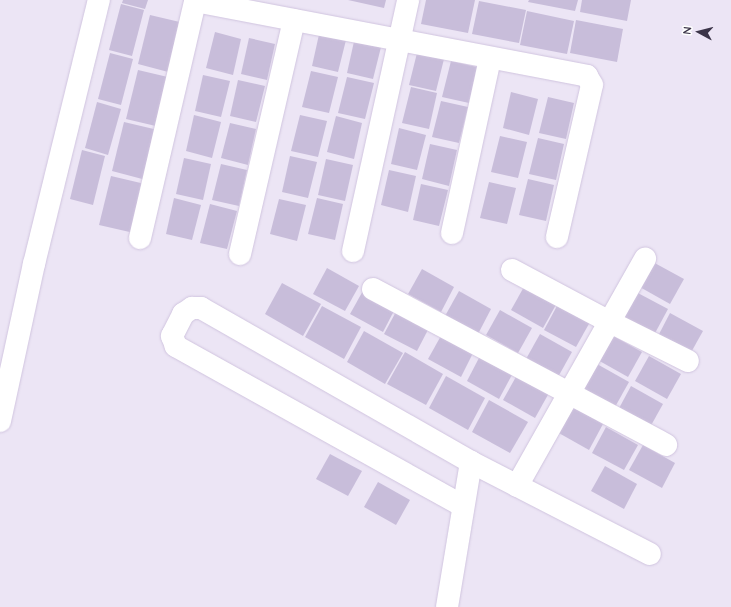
<!DOCTYPE html>
<html>
<head>
<meta charset="utf-8">
<style>
  body { margin:0 }
  #map { position:relative; width:731px; height:607px; overflow:hidden; background:#ece5f5; font-family:Quicksand,sans-serif }
  div>[style] { position:absolute }
  .building>* { inset:0; background:#c8bdda }
  .roads { filter:drop-shadow(0 0 1px #d0c4df) drop-shadow(0 0 1px #d0c4df) }
  .minor>* { height:22px; margin:-11px; padding:0 11px; transform-origin:11px; border-radius:11px; background:#fff }
  span { translate:-50% -50%; white-space:nowrap; text-align:center; line-height:1.15; -webkit-text-stroke:3.5px #fff; paint-order:stroke }
  .north { position:absolute; left:679px; top:12px; width:40px; height:40px; -webkit-text-stroke:3px #fff; paint-order:stroke; rotate:277deg; font-size:11px; font-weight:700; line-height:16px; text-align:center; color:#3b3448 }
  .north::after { content:''; display:block; margin:auto; width:14px; height:18px; background:#3b3448; clip-path:polygon(50% 0,100% 100%,50% 72%,0 100%) }
</style>
</head>
<body>
<div id="map">
  <div class="building">
    <div style="clip-path:polygon(123px 0,148px 0,145px 9px,122px 3px)"></div>
    <div style="clip-path:polygon(348px 0,386px 0,384px 8px)"></div>
    <div style="clip-path:polygon(426px 0,475px 0,468px 33px,421px 24px)"></div>
    <div style="clip-path:polygon(529px 0,578px 0,575px 11px,528px 2px)"></div>
    <div style="clip-path:polygon(582px 0,631px 0,627px 21px,580px 12px)"></div>
    <div style="clip-path:polygon(479px 1px,526px 10px,519px 43px,472px 34px)"></div>
    <div style="clip-path:polygon(121px 4px,144px 10px,132px 56px,109px 50px)"></div>
    <div style="clip-path:polygon(527px 11px,574px 21px,567px 54px,520px 45px)"></div>
    <div style="clip-path:polygon(150px 15px,184px 23px,172px 73px,138px 64px)"></div>
    <div style="clip-path:polygon(576px 20px,623px 29px,617px 62px,570px 53px)"></div>
    <div style="clip-path:polygon(320px 30px,347px 36px,338px 72px,312px 66px)"></div>
    <div style="clip-path:polygon(215px 32px,241px 39px,233px 75px,206px 68px)"></div>
    <div style="clip-path:polygon(355px 37px,382px 43px,373px 79px,347px 73px)"></div>
    <div style="clip-path:polygon(249px 38px,275px 44px,267px 80px,241px 74px)"></div>
    <div style="clip-path:polygon(418px 49px,445px 55px,436px 91px,409px 85px)"></div>
    <div style="clip-path:polygon(110px 53px,133px 59px,121px 105px,98px 99px)"></div>
    <div style="clip-path:polygon(451px 61px,477px 67px,469px 103px,442px 97px)"></div>
    <div style="clip-path:polygon(138px 70px,172px 78px,160px 127px,126px 119px)"></div>
    <div style="clip-path:polygon(311px 71px,338px 77px,329px 113px,302px 107px)"></div>
    <div style="clip-path:polygon(203px 75px,230px 81px,221px 117px,195px 111px)"></div>
    <div style="clip-path:polygon(347px 77px,374px 83px,365px 119px,338px 113px)"></div>
    <div style="clip-path:polygon(238px 80px,265px 86px,256px 122px,230px 116px)"></div>
    <div style="clip-path:polygon(411px 87px,437px 93px,429px 129px,402px 123px)"></div>
    <div style="clip-path:polygon(511px 92px,538px 99px,529px 135px,503px 128px)"></div>
    <div style="clip-path:polygon(548px 97px,574px 103px,566px 139px,539px 133px)"></div>
    <div style="clip-path:polygon(441px 101px,468px 107px,459px 143px,432px 137px)"></div>
    <div style="clip-path:polygon(97px 102px,121px 109px,108px 155px,85px 148px)"></div>
    <div style="clip-path:polygon(194px 115px,221px 122px,212px 158px,186px 151px)"></div>
    <div style="clip-path:polygon(300px 115px,327px 121px,318px 157px,291px 151px)"></div>
    <div style="clip-path:polygon(336px 116px,362px 123px,354px 159px,327px 152px)"></div>
    <div style="clip-path:polygon(124px 122px,158px 130px,146px 180px,112px 171px)"></div>
    <div style="clip-path:polygon(230px 123px,256px 129px,248px 165px,221px 158px)"></div>
    <div style="clip-path:polygon(399px 128px,426px 135px,417px 170px,391px 164px)"></div>
    <div style="clip-path:polygon(500px 136px,527px 142px,518px 178px,491px 172px)"></div>
    <div style="clip-path:polygon(538px 138px,564px 144px,556px 180px,529px 174px)"></div>
    <div style="clip-path:polygon(430px 144px,457px 150px,449px 186px,422px 179px)"></div>
    <div style="clip-path:polygon(82px 150px,105px 156px,93px 205px,70px 199px)"></div>
    <div style="clip-path:polygon(290px 156px,317px 162px,308px 198px,282px 192px)"></div>
    <div style="clip-path:polygon(184px 158px,211px 164px,203px 200px,176px 194px)"></div>
    <div style="clip-path:polygon(326px 159px,353px 165px,345px 201px,318px 195px)"></div>
    <div style="clip-path:polygon(221px 164px,247px 170px,239px 206px,212px 200px)"></div>
    <div style="clip-path:polygon(389px 170px,416px 176px,408px 212px,381px 205px)"></div>
    <div style="clip-path:polygon(111px 176px,145px 184px,134px 233px,99px 225px)"></div>
    <div style="clip-path:polygon(528px 179px,554px 185px,546px 221px,519px 215px)"></div>
    <div style="clip-path:polygon(489px 182px,516px 188px,507px 224px,480px 218px)"></div>
    <div style="clip-path:polygon(421px 184px,448px 190px,439px 226px,413px 220px)"></div>
    <div style="clip-path:polygon(174px 198px,201px 205px,192px 240px,166px 234px)"></div>
    <div style="clip-path:polygon(317px 198px,343px 204px,335px 240px,308px 234px)"></div>
    <div style="clip-path:polygon(279px 199px,306px 205px,297px 241px,270px 234px)"></div>
    <div style="clip-path:polygon(210px 204px,237px 211px,227px 249px,200px 243px)"></div>
    <div style="clip-path:polygon(651px 261px,684px 279px,670px 304px,638px 286px)"></div>
    <div style="clip-path:polygon(327px 268px,359px 286px,345px 311px,313px 294px)"></div>
    <div style="clip-path:polygon(422px 269px,454px 287px,441px 312px,408px 294px)"></div>
    <div style="clip-path:polygon(282px 283px,321px 304px,303px 336px,265px 314px)"></div>
    <div style="clip-path:polygon(525px 285px,557px 303px,543px 328px,511px 310px)"></div>
    <div style="clip-path:polygon(364px 289px,396px 307px,383px 332px,350px 314px)"></div>
    <div style="clip-path:polygon(459px 291px,491px 309px,478px 334px,445px 316px)"></div>
    <div style="clip-path:polygon(636px 292px,668px 309px,654px 335px,622px 317px)"></div>
    <div style="clip-path:polygon(558px 304px,590px 322px,576px 347px,544px 330px)"></div>
    <div style="clip-path:polygon(322px 306px,361px 327px,344px 359px,305px 337px)"></div>
    <div style="clip-path:polygon(398px 308px,430px 326px,417px 351px,384px 334px)"></div>
    <div style="clip-path:polygon(500px 310px,532px 328px,518px 353px,486px 335px)"></div>
    <div style="clip-path:polygon(670px 313px,703px 331px,689px 356px,657px 338px)"></div>
    <div style="clip-path:polygon(364px 331px,403px 353px,385px 384px,347px 362px)"></div>
    <div style="clip-path:polygon(442px 334px,474px 351px,461px 377px,428px 359px)"></div>
    <div style="clip-path:polygon(540px 334px,572px 352px,558px 377px,526px 359px)"></div>
    <div style="clip-path:polygon(610px 334px,642px 352px,628px 377px,596px 359px)"></div>
    <div style="clip-path:polygon(405px 352px,443px 374px,426px 405px,387px 384px)"></div>
    <div style="clip-path:polygon(480px 356px,513px 373px,499px 399px,467px 381px)"></div>
    <div style="clip-path:polygon(649px 356px,681px 374px,667px 399px,635px 381px)"></div>
    <div style="clip-path:polygon(597px 364px,629px 382px,615px 407px,583px 389px)"></div>
    <div style="clip-path:polygon(517px 375px,549px 393px,535px 418px,503px 400px)"></div>
    <div style="clip-path:polygon(446px 376px,485px 398px,468px 430px,429px 408px)"></div>
    <div style="clip-path:polygon(631px 386px,663px 404px,649px 429px,617px 412px)"></div>
    <div style="clip-path:polygon(489px 400px,528px 422px,510px 453px,472px 432px)"></div>
    <div style="clip-path:polygon(571px 406px,603px 424px,589px 450px,557px 432px)"></div>
    <div style="clip-path:polygon(606px 427px,638px 445px,624px 470px,592px 453px)"></div>
    <div style="clip-path:polygon(643px 445px,675px 463px,662px 488px,629px 470px)"></div>
    <div style="clip-path:polygon(330px 454px,362px 471px,348px 496px,316px 479px)"></div>
    <div style="clip-path:polygon(605px 466px,637px 484px,624px 509px,591px 491px)"></div>
    <div style="clip-path:polygon(378px 482px,410px 500px,396px 525px,364px 507px)"></div>
  </div>
  <div class="roads">
    <div class="minor">
      <div style="left:452px;top:233px;width:179px;rotate:-77.7deg"></div>
      <div style="left:140px;top:238px;width:243px;rotate:-76.9deg"></div>
      <div style="left:195px;top:1px;width:399px;rotate:10.8deg"></div>
      <div style="left:587px;top:76px;width:10px;rotate:61deg"></div>
      <div style="left:592px;top:85px;width:156px;rotate:103deg"></div>
      <div style="left:353px;top:251px;width:257px;rotate:-77.6deg"></div>
      <div style="left:240px;top:254px;width:240px;rotate:-77deg"></div>
      <div style="left:512px;top:270px;width:111px;rotate:28deg"></div>
      <div style="left:610px;top:322px;width:87px;rotate:26.6deg"></div>
      <div style="left:373px;top:289px;width:332px;rotate:28deg"></div>
      <div style="left:0;top:421px;width:161px;rotate:-77.8deg"></div>
      <div style="left:34px;top:264px;width:272px;rotate:-76.2deg"></div>
      <div style="left:517px;top:486px;width:261px;rotate:-60.6deg"></div>
      <div style="left:463px;top:506px;width:329px;rotate:-150.9deg"></div>
      <div style="left:176px;top:346px;width:11px;rotate:-112deg"></div>
      <div style="left:172px;top:336px;width:25px;rotate:-63deg"></div>
      <div style="left:183px;top:314px;width:11px;rotate:-34deg"></div>
      <div style="left:192px;top:308px;width:9px"></div>
      <div style="left:201px;top:308px;width:311px;rotate:29.7deg"></div>
      <div style="left:471px;top:462px;width:201px;rotate:27.2deg"></div>
      <div style="left:447px;top:607px;width:147px;rotate:-80.6deg"></div>
    </div>
  </div>
  <div class="north">N</div>
</div>
</body>
</html>
